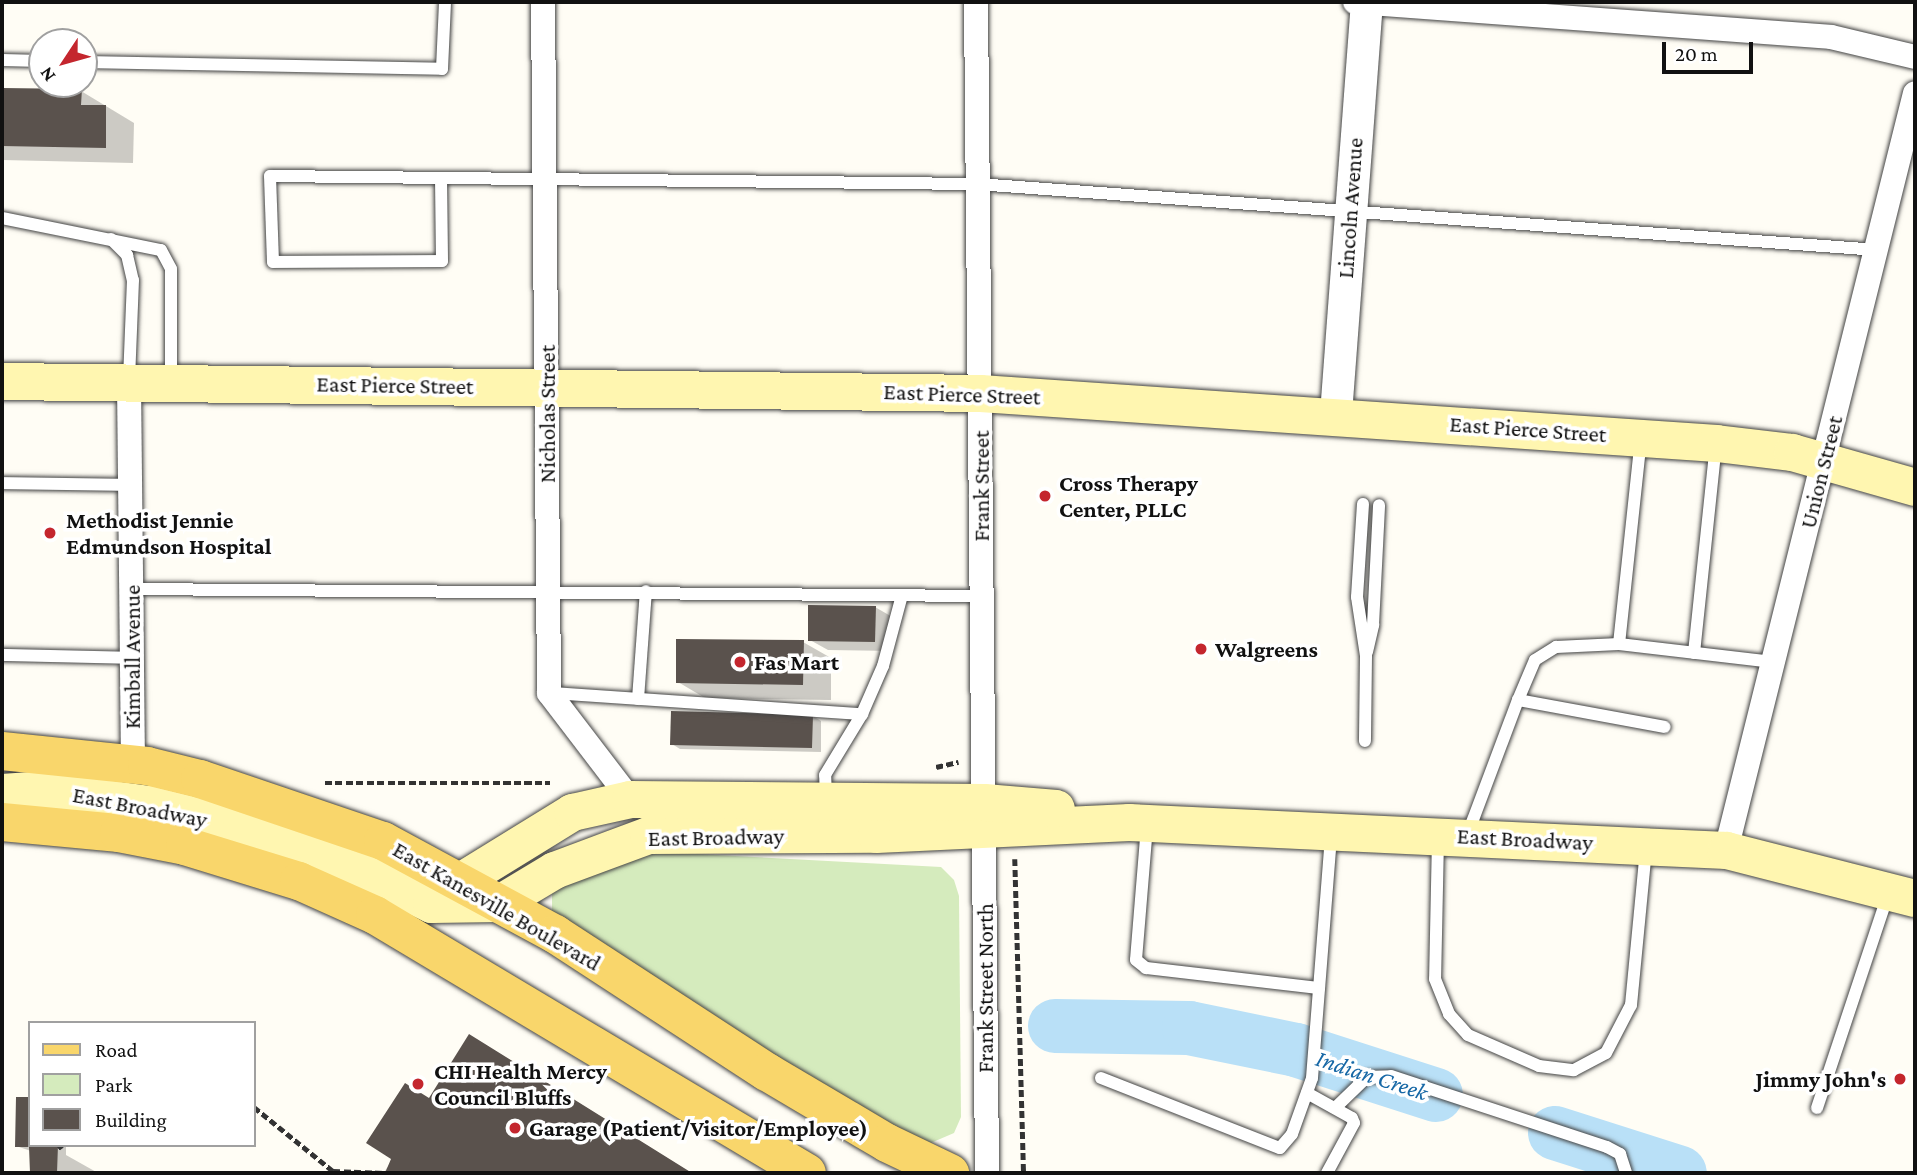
<!DOCTYPE html>
<html>
<head>
<meta charset="utf-8">
<style>
  body { margin:0 }
  #map { position:relative; width:1917px; height:1175px; overflow:hidden; background:#fffdf5; font-family:"Crimson Pro",serif }
  div>[style] { position:absolute }
  .green>* { inset:0; background:#d5ebbd }
  .shadow>* { inset:0; background:#0003 }
  .river>* { height:54px; margin:-27px; padding:0 27px; transform-origin:27px; border-radius:27px; background:#b9e0f7 }
  .building>* { inset:0; background:#5a524d }
  .path>* { height:4.5px; margin-top:-2.25px; transform-origin:0; background:repeating-linear-gradient(90deg,#333 0 7px,transparent 0 10.5px) }
  .roads { filter:drop-shadow(0 0 2px #444) drop-shadow(0 0 2px #444) }
  .service>* { height:12px; margin:-6px; padding:0 6px; transform-origin:6px; border-radius:6px; background:#fff }
  .minor>* { height:24px; margin:-12px; padding:0 12px; transform-origin:12px; border-radius:12px; background:#fff }
  .tertiary>* { height:32px; margin:-16px; padding:0 16px; transform-origin:16px; border-radius:16px; background:#fff }
  .secondary>* { height:37px; margin:-18.5px; padding:0 18.5px; transform-origin:18.5px; border-radius:18.5px; background:#fff6b0 }
  .primary>* { height:38px; margin:-19px; padding:0 19px; transform-origin:19px; border-radius:19px; background:#f9d66b }
  .dots>* { width:19px; height:19px; translate:-50% -50%; box-sizing:border-box; border:4px solid #fff; border-radius:50% }
  span { translate:-50% -50%; white-space:nowrap; text-align:center; line-height:1.15; -webkit-text-stroke:7px #fff; paint-order:stroke }
  .street-label { font-size:23px; color:#111 }
  .poi-label { font-size:23px; color:#111; font-weight:700 }
  .left { translate:0 -50%; text-align:left }
  .right { translate:-100% -50%; text-align:right }
  .water-label { font-size:24px; color:#1768a6; font-style:italic }
  .frame { position:absolute; inset:0; border:4px solid #111; pointer-events:none }
  .legend { position:absolute; left:28px; top:1021px; width:228px; height:126px; box-sizing:border-box; background:#fff; border:2px solid #a0a0a0; margin:0; padding:9px 12px; list-style:none; font-size:21px; color:#111 }
  .legend li { display:flex; align-items:center; gap:14px; height:35px }
  .legend b { width:35px; border:2px solid #a0a0a0 }
  .north { position:absolute; left:28px; top:28px; width:70px; height:70px; box-sizing:border-box; background:#fff; border:2px solid #a0a0a0; border-radius:50%; rotate:234deg; font-size:19px; font-weight:700; line-height:28px; text-align:center; color:#111 }
  .north::after { content:''; display:block; margin:auto; width:24px; height:32px; background:#c4262e; clip-path:polygon(50% 0,100% 100%,50% 72%,0 100%) }
  .scale { position:absolute; left:1662px; top:42px; width:91px; height:32px; box-sizing:border-box; border:4px solid #111; border-top:0; padding-left:9px; font-size:21px; line-height:24px; white-space:nowrap; color:#111; -webkit-text-stroke:5px #fff; paint-order:stroke }
</style>
</head>
<body>
<div id="map">
  <div class="green">
    <div style="clip-path:polygon(640px 851px,941px 867px,954px 880px,959px 896px,961px 1117px,954px 1133px,926px 1145px,909px 1142px,552px 914px,552px 891px)"></div>
  </div>
  <div class="shadow">
    <div style="clip-path:polygon(2px 90px,81px 91px,134px 123px,133px 163px,2px 160px)"></div>
    <div style="clip-path:polygon(875px 607px,894px 618px,893px 651px,828px 650px,810px 640px)"></div>
    <div style="clip-path:polygon(803px 642px,831px 658px,831px 700px,705px 698px,678px 682px)"></div>
    <div style="clip-path:polygon(813px 716px,821px 721px,821px 752px,680px 749px,672px 744px)"></div>
    <div style="clip-path:polygon(505px 1057px,691px 1173px,385px 1171px,430px 1100px)"></div>
    <div style="clip-path:polygon(66px 1145px,66px 1155px,98px 1173px,31px 1173px,31px 1151px,16px 1146px)"></div>
  </div>
  <div class="river">
    <div style="left:1055px;top:1026px;width:134px;rotate:0.9deg"></div>
    <div style="left:1189px;top:1028px;width:109px;rotate:11.6deg"></div>
    <div style="left:1296px;top:1050px;width:147px;rotate:17.8deg"></div>
    <div style="left:1555px;top:1133px;width:131px;rotate:17.7deg"></div>
  </div>
  <div class="building">
    <div style="clip-path:polygon(2px 88px,82px 89px,81px 105px,106px 105px,106px 148px,2px 146px)"></div>
    <div style="clip-path:polygon(808px 605px,876px 606px,875px 642px,808px 641px)"></div>
    <div style="clip-path:polygon(676px 639px,804px 640px,803px 685px,676px 683px)"></div>
    <div style="clip-path:polygon(671px 711px,813px 715px,812px 748px,670px 745px)"></div>
    <div style="clip-path:polygon(469px 1034px,692px 1173px,385px 1173px,391px 1159px,366px 1143px,405px 1083px,429px 1098px)"></div>
    <div style="clip-path:polygon(16px 1097px,30px 1097px,30px 1145px,58px 1145px,57px 1173px,30px 1173px,29px 1147px,15px 1147px)"></div>
  </div>
  <div class="path">
    <div style="left:936px;top:767px;width:23px;rotate:-13deg"></div>
    <div style="left:325px;top:783px;width:225px"></div>
    <div style="left:1015px;top:859px;width:314px;rotate:88.4deg"></div>
    <div style="left:254px;top:1107px;width:102px;rotate:39deg"></div>
    <div style="left:333px;top:1171px;width:52px;rotate:2.2deg"></div>
    <div style="left:58px;top:1148px;width:5px;rotate:-37deg"></div>
  </div>
  <div class="roads">
    <div class="service">
      <div style="left:2px;top:60px;width:40px;rotate:1.4deg"></div>
      <div style="left:84px;top:62px;width:358px;rotate:1.1deg"></div>
      <div style="left:442px;top:69px;width:67px;rotate:-87.4deg"></div>
      <div style="left:441px;top:178px;width:83px;rotate:89.3deg"></div>
      <div style="left:442px;top:261px;width:169px;rotate:179.7deg"></div>
      <div style="left:273px;top:262px;width:86px;rotate:-92deg"></div>
      <div style="left:270px;top:176px;width:707px;rotate:0.65deg"></div>
      <div style="left:977px;top:184px;width:902px;rotate:4.19deg"></div>
      <div style="left:2px;top:218px;width:162px;rotate:11.4deg"></div>
      <div style="left:161px;top:250px;width:21px;rotate:62deg"></div>
      <div style="left:171px;top:269px;width:110px;rotate:90deg"></div>
      <div style="left:111px;top:239px;width:23px;rotate:45deg"></div>
      <div style="left:127px;top:255px;width:26px;rotate:77deg"></div>
      <div style="left:133px;top:280px;width:98px;rotate:92.3deg"></div>
      <div style="left:2px;top:483px;width:128px;rotate:0.9deg"></div>
      <div style="left:1363px;top:504px;width:93px;rotate:93.7deg"></div>
      <div style="left:1357px;top:597px;width:60px;rotate:81.3deg"></div>
      <div style="left:1366px;top:656px;width:85px;rotate:90.7deg"></div>
      <div style="left:131px;top:589px;width:851px;rotate:0.47deg"></div>
      <div style="left:1619px;top:644px;width:206px;rotate:-83.9deg"></div>
      <div style="left:1367px;top:652px;width:28px;rotate:-77deg"></div>
      <div style="left:1373px;top:625px;width:120px;rotate:-87.1deg"></div>
      <div style="left:1694px;top:653px;width:209px;rotate:-84deg"></div>
      <div style="left:2px;top:655px;width:130px;rotate:1.3deg"></div>
      <div style="left:551px;top:693px;width:312px;rotate:3.9deg"></div>
      <div style="left:638px;top:699px;width:108px;rotate:-85.8deg"></div>
      <div style="left:1518px;top:700px;width:43px;rotate:-67deg"></div>
      <div style="left:1535px;top:660px;width:25px;rotate:-32deg"></div>
      <div style="left:1556px;top:647px;width:63px;rotate:-2.7deg"></div>
      <div style="left:1619px;top:644px;width:155px;rotate:6.7deg"></div>
      <div style="left:826px;top:799px;width:24px;rotate:-92deg"></div>
      <div style="left:825px;top:775px;width:71px;rotate:-58.8deg"></div>
      <div style="left:862px;top:714px;width:52px;rotate:-66.4deg"></div>
      <div style="left:883px;top:666px;width:73px;rotate:-75deg"></div>
      <div style="left:1147px;top:826px;width:134px;rotate:94.7deg"></div>
      <div style="left:1136px;top:960px;width:13px;rotate:39deg"></div>
      <div style="left:1146px;top:968px;width:174px;rotate:6.6deg"></div>
      <div style="left:1468px;top:833px;width:142px;rotate:-69.4deg"></div>
      <div style="left:1518px;top:700px;width:149px;rotate:10.4deg"></div>
      <div style="left:1438px;top:839px;width:140px;rotate:91.2deg"></div>
      <div style="left:1435px;top:979px;width:38px;rotate:68deg"></div>
      <div style="left:1449px;top:1014px;width:28px;rotate:48deg"></div>
      <div style="left:1468px;top:1035px;width:77px;rotate:23.6deg"></div>
      <div style="left:1539px;top:1066px;width:35px;rotate:7deg"></div>
      <div style="left:1574px;top:1070px;width:36px;rotate:-28deg"></div>
      <div style="left:1606px;top:1053px;width:54px;rotate:-62.5deg"></div>
      <div style="left:1631px;top:1005px;width:157px;rotate:-84.5deg"></div>
      <div style="left:1101px;top:1078px;width:192px;rotate:21.4deg"></div>
      <div style="left:1280px;top:1148px;width:18px;rotate:-49deg"></div>
      <div style="left:1292px;top:1134px;width:59px;rotate:-70.3deg"></div>
      <div style="left:1312px;top:1078px;width:245px;rotate:-85.5deg"></div>
      <div style="left:1307px;top:1093px;width:51px;rotate:29.1deg"></div>
      <div style="left:1352px;top:1118px;width:5px;rotate:68deg"></div>
      <div style="left:1354px;top:1123px;width:57px;rotate:118.4deg"></div>
      <div style="left:1335px;top:1108px;width:45px;rotate:-44.1deg"></div>
      <div style="left:1367px;top:1077px;width:24px;rotate:-2deg"></div>
      <div style="left:1391px;top:1076px;width:227px;rotate:18.2deg"></div>
      <div style="left:1607px;top:1147px;width:15px;rotate:28deg"></div>
      <div style="left:1620px;top:1154px;width:20px;rotate:72deg"></div>
      <div style="left:1817px;top:1108px;width:225px;rotate:-71.6deg"></div>
    </div>
    <div class="minor">
      <div style="left:543px;top:2px;width:691px;rotate:89.5deg"></div>
      <div style="left:549px;top:693px;width:133px;rotate:52.6deg"></div>
      <div style="left:976px;top:2px;width:1171px;rotate:89.46deg"></div>
      <div style="left:1355px;top:2px;width:477px;rotate:4.2deg"></div>
      <div style="left:1831px;top:37px;width:86px;rotate:13.4deg"></div>
      <div style="left:129px;top:382px;width:383px;rotate:89.4deg"></div>
      <div style="left:1726px;top:850px;width:780px;rotate:-75.98deg"></div>
    </div>
    <div class="tertiary">
      <div style="left:1336px;top:414px;width:413px;rotate:-85.7deg"></div>
    </div>
    <div class="secondary">
      <div style="left:2px;top:381px;width:978px;rotate:0.7deg"></div>
      <div style="left:980px;top:393px;width:738px;rotate:3.89deg"></div>
      <div style="left:1716px;top:443px;width:77px;rotate:6.8deg"></div>
      <div style="left:1792px;top:452px;width:128px;rotate:15.9deg"></div>
      <div style="left:2px;top:792px;width:39px;rotate:-4deg"></div>
      <div style="left:41px;top:789px;width:109px;rotate:7.9deg"></div>
      <div style="left:149px;top:804px;width:95px;rotate:14deg"></div>
      <div style="left:241px;top:827px;width:94px;rotate:18deg"></div>
      <div style="left:330px;top:856px;width:112px;rotate:25.4deg"></div>
      <div style="left:431px;top:904px;width:68px;rotate:-0.8deg"></div>
      <div style="left:499px;top:903px;width:64px;rotate:-31deg"></div>
      <div style="left:554px;top:870px;width:100px;rotate:-20.4deg"></div>
      <div style="left:648px;top:835px;width:228px;rotate:-0.3deg"></div>
      <div style="left:876px;top:834px;width:253px;rotate:-2.7deg"></div>
      <div style="left:1129px;top:822px;width:598px;rotate:2.69deg"></div>
      <div style="left:1726px;top:850px;width:195px;rotate:14.3deg"></div>
      <div style="left:460px;top:881px;width:132px;rotate:-31.6deg"></div>
      <div style="left:572px;top:812px;width:59px;rotate:-12.6deg"></div>
      <div style="left:630px;top:799px;width:354px;rotate:0.5deg"></div>
      <div style="left:984px;top:802px;width:72px;rotate:4.8deg"></div>
    </div>
    <div class="primary">
      <div style="left:2px;top:751px;width:146px;rotate:5.9deg"></div>
      <div style="left:147px;top:766px;width:55px;rotate:13.8deg"></div>
      <div style="left:200px;top:779px;width:193px;rotate:18.7deg"></div>
      <div style="left:383px;top:841px;width:196px;rotate:28.4deg"></div>
      <div style="left:555px;top:934px;width:253px;rotate:33.1deg"></div>
      <div style="left:767px;top:1072px;width:139px;rotate:30.6deg"></div>
      <div style="left:887px;top:1143px;width:70px;rotate:25.5deg"></div>
      <div style="left:2px;top:822px;width:118px;rotate:5.4deg"></div>
      <div style="left:119px;top:833px;width:67px;rotate:11.1deg"></div>
      <div style="left:185px;top:846px;width:119px;rotate:17.1deg"></div>
      <div style="left:299px;top:881px;width:83px;rotate:24.1deg"></div>
      <div style="left:375px;top:915px;width:503px;rotate:30.85deg"></div>
    </div>
  </div>
  <div class="dots">
    <div style="left:1045px;top:496px;background:#c4262e"></div>
    <div style="left:50px;top:533px;background:#c4262e"></div>
    <div style="left:1201px;top:649px;background:#c4262e"></div>
    <div style="left:740px;top:662px;background:#c4262e"></div>
    <div style="left:1900px;top:1079px;background:#c4262e"></div>
    <div style="left:418px;top:1084px;background:#c4262e"></div>
    <div style="left:515px;top:1128px;background:#c4262e"></div>
  </div>
  <div class="street-label">
    <span style="left:1350px;top:208px;rotate:-86deg">Lincoln Avenue</span>
    <span style="left:395px;top:385px;rotate:1deg">East Pierce Street</span>
    <span style="left:962px;top:394px;rotate:2deg">East Pierce Street</span>
    <span style="left:547px;top:414px;rotate:-90deg">Nicholas Street</span>
    <span style="left:1528px;top:429px;rotate:4deg">East Pierce Street</span>
    <span style="left:1821px;top:472px;rotate:-76deg">Union Street</span>
    <span style="left:981px;top:486px;rotate:-90deg">Frank Street</span>
    <span style="left:132px;top:657px;rotate:-90deg">Kimball Avenue</span>
    <span style="left:140px;top:807px;rotate:11deg">East Broadway</span>
    <span style="left:716px;top:837px;rotate:-1deg">East Broadway</span>
    <span style="left:1525px;top:839px;rotate:3deg">East Broadway</span>
    <span style="left:497px;top:906px;rotate:30deg">East Kanesville Boulevard</span>
    <span style="left:985px;top:988px;rotate:-90deg">Frank Street North</span>
  </div>
  <div class="poi-label">
    <span class="left" style="left:1059px;top:496px">Cross Therapy<br>Center, PLLC</span>
    <span class="left" style="left:66px;top:533px">Methodist Jennie<br>Edmundson Hospital</span>
    <span class="left" style="left:1215px;top:649px">Walgreens</span>
    <span class="left" style="left:754px;top:662px">Fas Mart</span>
    <span class="left" style="left:434px;top:1084px">CHI Health Mercy<br>Council Bluffs</span>
    <span class="right" style="left:1886px;top:1079px">Jimmy John's</span>
    <span class="left" style="left:529px;top:1128px">Garage (Patient/Visitor/Employee)</span>
  </div>
  <div class="water-label">
    <span style="left:1372px;top:1075px;rotate:18deg">Indian Creek</span>
  </div>
  <div class="frame"></div>
  <ul class="legend">
  <li><b style="height:9px;background:#f9d66b"></b>Road</li>
  <li><b style="height:19px;background:#d5ebbd"></b>Park</li>
  <li><b style="height:19px;background:#5a524d"></b>Building</li>
  </ul>
  <div class="north">N</div>
  <div class="scale">20 m</div>
</div>
</body>
</html>
